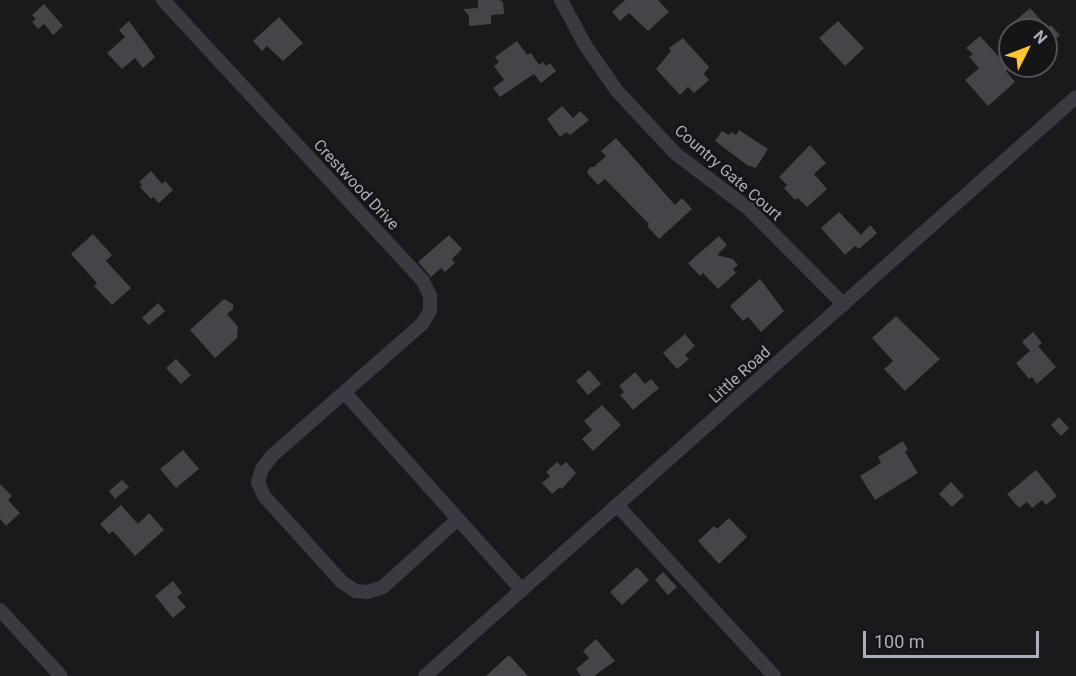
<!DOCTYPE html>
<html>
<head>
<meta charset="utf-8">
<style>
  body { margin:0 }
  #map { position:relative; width:1076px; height:676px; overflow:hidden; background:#1a191c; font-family:Roboto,sans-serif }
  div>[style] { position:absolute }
  .building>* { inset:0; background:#444449 }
  .minor>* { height:14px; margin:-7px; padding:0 7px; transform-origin:7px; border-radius:7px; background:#3a3b42 }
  span { translate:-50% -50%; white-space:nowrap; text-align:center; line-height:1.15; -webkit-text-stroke:5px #151417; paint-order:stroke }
  .street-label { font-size:16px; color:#abafbd }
  .north { position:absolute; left:998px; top:18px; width:60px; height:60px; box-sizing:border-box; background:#151417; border:2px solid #515259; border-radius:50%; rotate:48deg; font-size:16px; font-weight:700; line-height:24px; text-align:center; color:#abafbd }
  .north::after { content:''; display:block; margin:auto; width:21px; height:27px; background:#ffc52f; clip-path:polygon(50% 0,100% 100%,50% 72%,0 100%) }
  .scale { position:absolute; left:863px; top:631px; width:176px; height:27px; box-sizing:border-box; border:3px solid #abafbd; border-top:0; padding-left:8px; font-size:18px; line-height:21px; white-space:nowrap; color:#abafbd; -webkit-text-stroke:4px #151417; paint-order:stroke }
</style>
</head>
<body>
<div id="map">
  <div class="building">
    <div style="clip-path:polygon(478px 0,499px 0,503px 2px,504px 14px,491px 15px,491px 24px,469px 26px,469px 16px,463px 9px,478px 8px)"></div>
    <div style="clip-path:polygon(625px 0,658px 0,669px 12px,648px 31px,629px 13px,620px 21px,612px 12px)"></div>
    <div style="clip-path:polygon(44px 4px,63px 26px,53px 35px,44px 24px,38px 29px,32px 22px,36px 19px,32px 15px)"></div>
    <div style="clip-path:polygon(1030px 8px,1048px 28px,1051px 25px,1060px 35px,1046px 48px,1046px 30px,1024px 30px,1016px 20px)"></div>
    <div style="clip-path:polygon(279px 17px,303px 43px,283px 61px,267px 46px,262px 51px,253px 41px)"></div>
    <div style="clip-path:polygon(129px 21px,155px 57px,143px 68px,135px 58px,122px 69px,107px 53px,125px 37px,119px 30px)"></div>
    <div style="clip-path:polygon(838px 21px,864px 48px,845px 66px,819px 38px)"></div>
    <div style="clip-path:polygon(980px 36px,1009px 68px,1006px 71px,1015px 82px,988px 106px,965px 80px,979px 68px,969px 57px,973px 54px,966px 48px)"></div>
    <div style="clip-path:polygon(683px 38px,709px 67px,704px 74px,709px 80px,694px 93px,688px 87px,680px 95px,656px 69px,671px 51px,669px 48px)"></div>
    <div style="clip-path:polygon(517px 41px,527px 55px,531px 53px,539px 65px,543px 62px,546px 66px,550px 63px,556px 71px,541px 83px,534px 74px,500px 97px,493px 88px,504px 80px,494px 66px,499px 62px,495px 57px)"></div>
    <div style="clip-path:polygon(562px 106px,573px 118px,580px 111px,589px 120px,570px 135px,566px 132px,560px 137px,547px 119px)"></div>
    <div style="clip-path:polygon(739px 130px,768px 149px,756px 168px,747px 165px,715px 141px,722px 131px,729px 135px,732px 132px,736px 135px)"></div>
    <div style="clip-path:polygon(616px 138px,675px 205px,682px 198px,692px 209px,659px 239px,647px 226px,649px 224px,605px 179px,598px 185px,587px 173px,590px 167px,594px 167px,606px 156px,601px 151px)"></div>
    <div style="clip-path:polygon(810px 145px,826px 163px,814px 174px,827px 189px,807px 207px,798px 198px,795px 200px,784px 188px,787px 185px,779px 177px)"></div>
    <div style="clip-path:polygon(151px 171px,162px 184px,165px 181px,173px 190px,159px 203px,153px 197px,151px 199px,140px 187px,142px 185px,139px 182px)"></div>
    <div style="clip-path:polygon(839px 212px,861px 235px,870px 225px,877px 233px,859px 249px,855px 246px,845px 255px,821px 228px)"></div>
    <div style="clip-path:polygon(93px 234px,112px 255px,106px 261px,131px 288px,112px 305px,94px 286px,97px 283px,71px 254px)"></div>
    <div style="clip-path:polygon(449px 235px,462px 249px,452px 259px,455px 263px,445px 272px,441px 268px,431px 277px,418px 262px)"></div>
    <div style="clip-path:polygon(719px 236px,727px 245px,717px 255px,733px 259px,738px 265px,733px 269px,736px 273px,718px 289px,703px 273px,700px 276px,688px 263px)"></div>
    <div style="clip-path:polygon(760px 279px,784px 311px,761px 332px,748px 317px,743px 321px,730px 306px)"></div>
    <div style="clip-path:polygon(224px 299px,233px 304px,233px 309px,227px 314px,238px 327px,237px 338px,215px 358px,190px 330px)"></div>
    <div style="clip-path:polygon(158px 303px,165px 311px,149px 325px,142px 318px)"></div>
    <div style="clip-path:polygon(896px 316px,940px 359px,905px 391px,884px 369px,893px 361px,872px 338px)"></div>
    <div style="clip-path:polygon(1033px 332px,1042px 343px,1038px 346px,1056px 367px,1037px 384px,1032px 377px,1029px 379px,1016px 363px,1030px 351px,1022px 342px)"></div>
    <div style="clip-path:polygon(685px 334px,695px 346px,685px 355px,689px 359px,677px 369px,663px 353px)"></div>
    <div style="clip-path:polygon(176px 359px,191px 375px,181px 384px,166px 368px)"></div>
    <div style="clip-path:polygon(589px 370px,601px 384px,588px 395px,576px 381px)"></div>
    <div style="clip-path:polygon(635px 372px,645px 384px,651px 379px,659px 388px,633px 410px,620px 395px,624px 392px,619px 386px)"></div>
    <div style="clip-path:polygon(602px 405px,621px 425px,593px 451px,582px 439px,592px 430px,584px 421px)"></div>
    <div style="clip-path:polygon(1059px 417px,1069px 428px,1061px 436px,1051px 425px)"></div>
    <div style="clip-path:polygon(903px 441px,908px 450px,905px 452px,918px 473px,875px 500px,860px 476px,881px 463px,878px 457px)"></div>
    <div style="clip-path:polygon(183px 450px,199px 469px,176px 488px,160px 469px)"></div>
    <div style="clip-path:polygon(557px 462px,561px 466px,566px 462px,576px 473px,562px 489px,560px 487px,552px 494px,542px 483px,550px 476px,546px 472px)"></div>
    <div style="clip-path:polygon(1036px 470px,1057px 496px,1046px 505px,1042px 500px,1032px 508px,1027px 502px,1019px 508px,1007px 494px)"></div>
    <div style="clip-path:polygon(122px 480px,129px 487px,115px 499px,109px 491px)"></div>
    <div style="clip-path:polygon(951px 482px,964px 496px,952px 507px,939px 494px)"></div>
    <div style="clip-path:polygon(0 484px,12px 496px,8px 500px,20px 513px,6px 526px,0 519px)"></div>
    <div style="clip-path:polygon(121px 505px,138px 524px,149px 513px,164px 530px,135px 556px,113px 531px,109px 534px,100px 524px)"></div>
    <div style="clip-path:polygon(729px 518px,747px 537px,719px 564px,698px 541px,714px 526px,717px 529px)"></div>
    <div style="clip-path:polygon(637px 567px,649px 580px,622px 605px,610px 592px)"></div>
    <div style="clip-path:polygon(663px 572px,677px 587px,668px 595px,655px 580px)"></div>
    <div style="clip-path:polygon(173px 581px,182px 593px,177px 597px,186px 607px,173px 618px,155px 596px)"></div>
    <div style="clip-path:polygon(596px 639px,615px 661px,594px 676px,581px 676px,576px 669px,589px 658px,583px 651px)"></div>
    <div style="clip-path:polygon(509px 655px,528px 676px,486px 676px)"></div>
  </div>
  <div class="minor">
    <div style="left:163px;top:0;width:383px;rotate:47.2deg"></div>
    <div style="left:423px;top:281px;width:17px;rotate:65deg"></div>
    <div style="left:430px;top:296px;width:15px;rotate:90deg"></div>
    <div style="left:430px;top:311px;width:15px;rotate:122deg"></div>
    <div style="left:422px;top:324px;width:200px;rotate:138.7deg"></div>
    <div style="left:272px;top:456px;width:16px;rotate:128deg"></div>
    <div style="left:262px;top:469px;width:14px;rotate:107deg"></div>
    <div style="left:258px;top:482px;width:15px;rotate:67deg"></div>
    <div style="left:264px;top:496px;width:116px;rotate:47.8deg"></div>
    <div style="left:342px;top:582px;width:17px;rotate:33deg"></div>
    <div style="left:356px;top:591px;width:11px;rotate:5deg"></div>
    <div style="left:367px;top:592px;width:17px;rotate:-17deg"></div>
    <div style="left:383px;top:587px;width:101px;rotate:-42.2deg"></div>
    <div style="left:561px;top:0;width:51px;rotate:61.9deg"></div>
    <div style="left:585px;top:45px;width:56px;rotate:55.2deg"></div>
    <div style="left:617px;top:91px;width:86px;rotate:46.9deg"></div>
    <div style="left:676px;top:154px;width:90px;rotate:36.9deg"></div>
    <div style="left:748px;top:208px;width:136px;rotate:45.3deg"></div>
    <div style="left:345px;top:393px;width:265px;rotate:48.1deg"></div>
    <div style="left:617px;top:505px;width:232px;rotate:47.4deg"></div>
    <div style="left:0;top:610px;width:90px;rotate:47.3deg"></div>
    <div style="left:425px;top:676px;width:871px;rotate:-41.65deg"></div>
  </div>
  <div class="street-label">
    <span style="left:728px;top:173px;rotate:41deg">Country Gate Court</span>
    <span style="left:356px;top:185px;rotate:47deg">Crestwood Drive</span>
    <span style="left:740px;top:375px;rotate:-42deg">Little Road</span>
  </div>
  <div class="north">N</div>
  <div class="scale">100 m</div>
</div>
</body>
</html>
